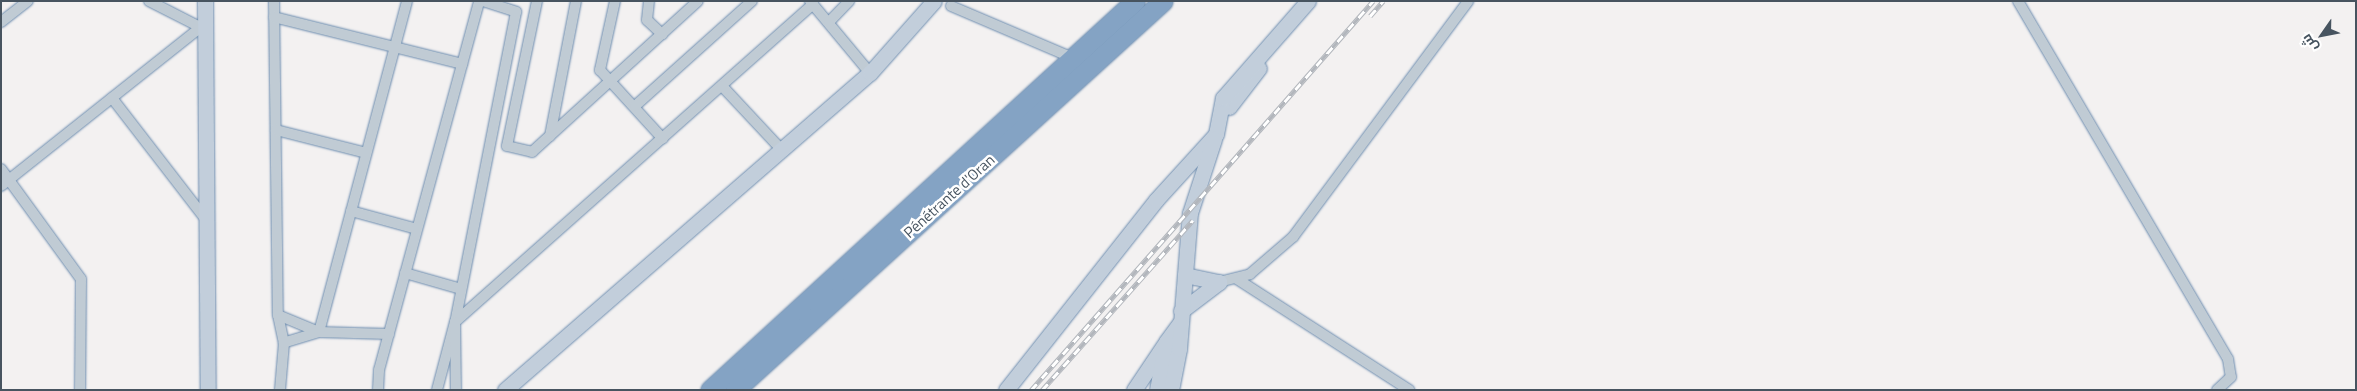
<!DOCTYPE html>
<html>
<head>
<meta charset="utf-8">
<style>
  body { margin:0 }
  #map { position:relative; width:2357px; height:391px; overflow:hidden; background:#f3f1f1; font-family:"Titillium Web",Cairo,sans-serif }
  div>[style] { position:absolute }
  .roads { filter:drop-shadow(0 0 1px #6f8eb0) drop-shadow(0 0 1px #6f8eb0) }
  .street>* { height:10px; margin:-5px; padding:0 5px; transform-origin:5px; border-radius:5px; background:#c0cbd4 }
  .secondary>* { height:15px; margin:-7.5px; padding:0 7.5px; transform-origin:7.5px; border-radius:7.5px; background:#c2cedb }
  .highway>* { height:19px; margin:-9.5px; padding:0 9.5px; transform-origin:9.5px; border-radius:9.5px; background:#84a3c4 }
  .rail>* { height:4.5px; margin-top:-2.25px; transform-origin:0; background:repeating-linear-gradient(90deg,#fff 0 8px,#b2b6bc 0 16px); box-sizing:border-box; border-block:1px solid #b2b6bc }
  span { translate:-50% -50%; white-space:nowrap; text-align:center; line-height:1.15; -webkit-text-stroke:5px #fff; paint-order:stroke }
  .street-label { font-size:15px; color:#475460 }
  .frame { position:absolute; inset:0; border:2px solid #475460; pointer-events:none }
  .north { position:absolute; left:2297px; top:10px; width:50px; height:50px; -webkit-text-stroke:4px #fff; paint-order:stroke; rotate:237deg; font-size:14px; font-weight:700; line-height:20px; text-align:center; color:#475460 }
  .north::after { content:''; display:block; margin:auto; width:18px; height:22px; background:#475460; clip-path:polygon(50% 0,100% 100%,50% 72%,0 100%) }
</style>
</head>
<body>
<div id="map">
  <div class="roads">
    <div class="street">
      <div style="left:149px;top:1px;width:57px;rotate:27deg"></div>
      <div style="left:274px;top:1px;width:314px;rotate:89.3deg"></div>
      <div style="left:278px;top:315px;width:29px;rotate:78deg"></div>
      <div style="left:284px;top:343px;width:47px;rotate:94.9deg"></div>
      <div style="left:483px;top:1px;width:35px;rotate:18deg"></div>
      <div style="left:516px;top:12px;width:316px;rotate:101.1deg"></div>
      <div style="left:455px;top:322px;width:479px;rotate:-41.6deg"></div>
      <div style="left:537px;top:1px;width:148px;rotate:101.7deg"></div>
      <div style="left:507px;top:146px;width:26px;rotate:13deg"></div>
      <div style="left:532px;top:152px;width:224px;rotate:-42.3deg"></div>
      <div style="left:615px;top:1px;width:71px;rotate:102.3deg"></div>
      <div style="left:600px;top:70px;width:93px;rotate:47.6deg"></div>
      <div style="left:649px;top:1px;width:19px;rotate:96deg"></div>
      <div style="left:647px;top:20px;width:21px;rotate:43deg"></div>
      <div style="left:810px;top:1px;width:94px;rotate:50.2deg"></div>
      <div style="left:2018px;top:1px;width:415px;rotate:59.6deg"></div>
      <div style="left:2228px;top:359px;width:18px;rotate:81deg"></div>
      <div style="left:2231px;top:377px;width:19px;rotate:137deg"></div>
      <div style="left:951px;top:6px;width:133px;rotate:23.1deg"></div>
      <div style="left:274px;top:17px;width:194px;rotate:14deg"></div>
      <div style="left:1px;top:22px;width:34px;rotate:-38deg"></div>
      <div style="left:829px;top:22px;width:29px;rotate:-46deg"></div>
      <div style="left:722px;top:86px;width:86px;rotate:46.9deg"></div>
      <div style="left:112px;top:98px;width:155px;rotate:52.3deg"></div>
      <div style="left:635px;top:106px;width:157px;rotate:-41.9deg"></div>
      <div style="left:276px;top:130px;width:93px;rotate:14.3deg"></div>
      <div style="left:550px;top:136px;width:137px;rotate:-79.1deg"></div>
      <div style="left:1px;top:169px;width:136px;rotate:54deg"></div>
      <div style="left:81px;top:279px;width:111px;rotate:90.5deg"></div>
      <div style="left:1px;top:186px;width:262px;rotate:-38.5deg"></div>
      <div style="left:351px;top:211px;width:68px;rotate:15.3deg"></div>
      <div style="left:405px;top:273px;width:58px;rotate:15.9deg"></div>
      <div style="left:1237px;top:279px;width:205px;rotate:32.8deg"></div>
      <div style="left:1219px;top:282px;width:32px;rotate:-14deg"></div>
      <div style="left:1250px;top:274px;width:57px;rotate:-40.7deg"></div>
      <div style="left:1293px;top:237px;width:294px;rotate:-53.4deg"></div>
      <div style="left:278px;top:315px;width:44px;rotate:22.5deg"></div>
      <div style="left:319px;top:332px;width:37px;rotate:163deg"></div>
      <div style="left:389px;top:334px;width:70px;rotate:-178.4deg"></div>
      <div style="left:319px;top:332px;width:342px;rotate:-75.1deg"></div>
      <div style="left:378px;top:390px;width:20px;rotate:-87deg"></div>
      <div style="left:379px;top:370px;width:382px;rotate:-74.8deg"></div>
      <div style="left:437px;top:390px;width:70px;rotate:-75.2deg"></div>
      <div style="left:455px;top:322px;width:68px;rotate:89.2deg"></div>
    </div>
    <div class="secondary">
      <div style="left:205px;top:1px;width:389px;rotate:89.6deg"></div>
      <div style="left:1229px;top:107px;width:49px;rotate:-52.4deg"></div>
      <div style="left:1185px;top:275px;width:35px;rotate:12deg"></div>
      <div style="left:1181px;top:311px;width:48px;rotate:-37.3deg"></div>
      <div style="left:505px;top:390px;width:483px;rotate:-41deg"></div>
      <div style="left:870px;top:73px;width:96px;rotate:-48.4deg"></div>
      <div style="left:1006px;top:390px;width:242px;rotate:-51.7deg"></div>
      <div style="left:1156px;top:200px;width:89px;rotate:-47.7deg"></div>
      <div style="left:1216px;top:134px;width:37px;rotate:-79deg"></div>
      <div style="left:1223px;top:98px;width:129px;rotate:-48.8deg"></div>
      <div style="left:1134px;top:390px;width:54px;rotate:-56.3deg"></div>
      <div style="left:1157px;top:390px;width:49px;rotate:-79.4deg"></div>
      <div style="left:1166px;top:342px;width:24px;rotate:-54deg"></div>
      <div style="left:1171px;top:390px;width:42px;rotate:-79deg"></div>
      <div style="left:1179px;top:349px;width:136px;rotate:-85.4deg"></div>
      <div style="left:1190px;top:213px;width:78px;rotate:-72deg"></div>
    </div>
    <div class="highway">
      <div style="left:710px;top:390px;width:576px;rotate:-42.47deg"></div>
      <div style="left:735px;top:390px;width:578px;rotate:-42.27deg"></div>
    </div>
  </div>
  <div class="rail">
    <div style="left:1370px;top:16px;width:20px;rotate:-49deg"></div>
    <div style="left:1031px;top:390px;width:518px;rotate:-48.68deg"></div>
    <div style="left:1042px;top:390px;width:227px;rotate:-48.4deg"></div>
  </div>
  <div class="street-label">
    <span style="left:949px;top:196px;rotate:-42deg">Pénétrante d'Oran</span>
  </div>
  <div class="frame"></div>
  <div class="north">ش</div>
</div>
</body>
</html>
